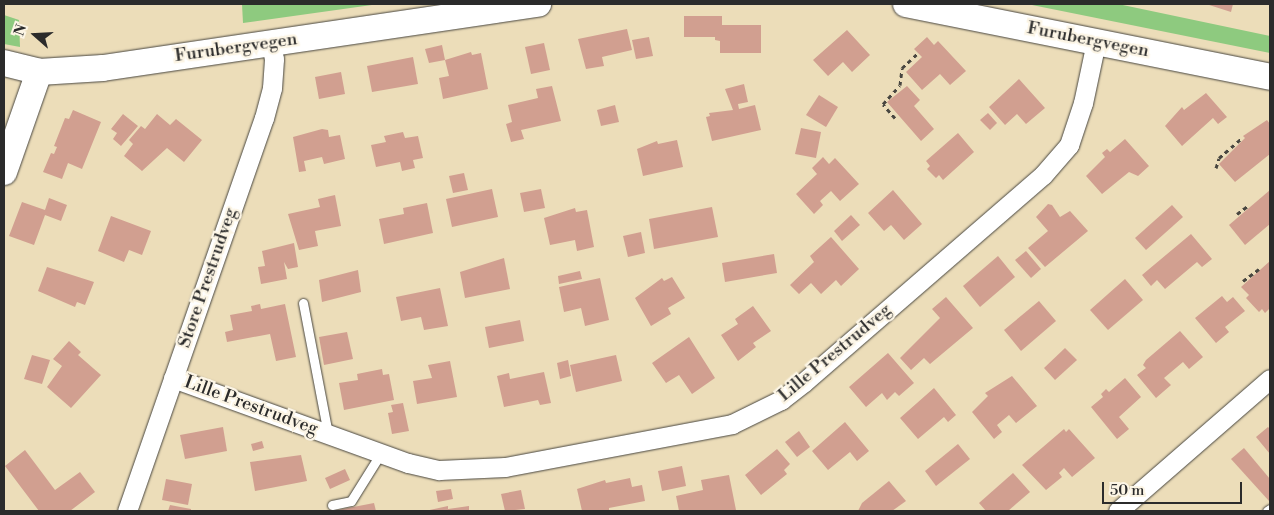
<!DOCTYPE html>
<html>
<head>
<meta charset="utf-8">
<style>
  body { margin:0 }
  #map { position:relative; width:1274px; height:515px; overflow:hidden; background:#ecddb9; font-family:"Libre Bodoni",serif }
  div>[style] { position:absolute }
  .green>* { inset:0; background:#8eca7f }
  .building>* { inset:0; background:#d19f90 }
  .path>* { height:3px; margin-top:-1.5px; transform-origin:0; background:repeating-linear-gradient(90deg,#484640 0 4px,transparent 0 8px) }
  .roads { filter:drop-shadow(0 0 1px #484640) drop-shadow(0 0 1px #484640) }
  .lane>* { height:9px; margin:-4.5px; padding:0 4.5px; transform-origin:4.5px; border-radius:4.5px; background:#fff }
  .street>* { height:19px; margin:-9.5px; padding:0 9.5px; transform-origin:9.5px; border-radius:9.5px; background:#fff }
  .secondary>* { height:26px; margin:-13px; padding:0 13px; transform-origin:13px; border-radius:13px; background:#fff }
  span { translate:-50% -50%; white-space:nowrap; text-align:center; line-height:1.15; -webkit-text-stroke:4.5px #fcf5e5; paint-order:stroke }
  .street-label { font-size:18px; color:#2b2b2b }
  .frame { position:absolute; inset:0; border:5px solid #2b2b2b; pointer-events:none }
  .north { position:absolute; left:10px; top:10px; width:50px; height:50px; -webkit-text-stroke:4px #fcf5e5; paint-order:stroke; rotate:289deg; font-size:14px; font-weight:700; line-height:20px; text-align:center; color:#2b2b2b }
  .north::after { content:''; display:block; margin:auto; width:18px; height:22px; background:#2b2b2b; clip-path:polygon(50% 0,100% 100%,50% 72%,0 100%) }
  .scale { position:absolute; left:1102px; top:482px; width:140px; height:22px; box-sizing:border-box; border:2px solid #2b2b2b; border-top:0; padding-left:6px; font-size:15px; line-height:18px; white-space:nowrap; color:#2b2b2b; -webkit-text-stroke:4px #fcf5e5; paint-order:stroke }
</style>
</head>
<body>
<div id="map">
  <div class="green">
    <div style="clip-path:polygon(242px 4px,379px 4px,243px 23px)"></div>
    <div style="clip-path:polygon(1027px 4px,1118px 4px,1270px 36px,1270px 53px)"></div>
    <div style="clip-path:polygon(4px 15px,19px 20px,20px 47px,4px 44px)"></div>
  </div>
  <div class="building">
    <div style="clip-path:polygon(1206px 4px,1233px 4px,1231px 12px)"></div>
    <div style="clip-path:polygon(684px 16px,722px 16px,722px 25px,761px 25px,761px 53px,720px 53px,720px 41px,715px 40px,715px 37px,684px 37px)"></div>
    <div style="clip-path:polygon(627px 29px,632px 50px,602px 57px,604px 66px,586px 69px,578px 39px)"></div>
    <div style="clip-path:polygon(847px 30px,870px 55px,852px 72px,843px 62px,828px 76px,813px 60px)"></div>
    <div style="clip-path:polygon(649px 37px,653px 56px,636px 59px,632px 40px)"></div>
    <div style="clip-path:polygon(927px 37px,934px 45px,938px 41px,966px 71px,950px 85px,940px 74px,922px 90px,906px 72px,922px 57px,914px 49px)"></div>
    <div style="clip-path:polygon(544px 43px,550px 70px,531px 74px,525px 47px)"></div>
    <div style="clip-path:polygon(442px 45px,445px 60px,429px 63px,425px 49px)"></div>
    <div style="clip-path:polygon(471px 52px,472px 55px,481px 53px,488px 89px,443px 99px,439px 78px,449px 76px,445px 60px)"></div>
    <div style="clip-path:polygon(413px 57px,418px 84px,372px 92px,367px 66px)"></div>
    <div style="clip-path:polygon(341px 72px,345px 94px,319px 99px,315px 77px)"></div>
    <div style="clip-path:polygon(1019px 79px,1045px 108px,1026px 124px,1017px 114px,1005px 125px,989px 107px)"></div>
    <div style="clip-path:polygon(744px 84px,748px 102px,738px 104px,739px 109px,755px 105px,761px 130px,712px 141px,706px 117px,710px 116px,709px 113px,733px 110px,725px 89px)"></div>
    <div style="clip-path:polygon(552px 86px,561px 121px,521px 130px,524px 139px,511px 142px,506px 124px,512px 122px,508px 105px,538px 98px,536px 89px)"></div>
    <div style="clip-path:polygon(907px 86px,920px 100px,914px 106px,934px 129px,921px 141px,887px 102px)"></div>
    <div style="clip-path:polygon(1206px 93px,1227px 117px,1218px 124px,1213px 118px,1182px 146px,1165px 126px,1182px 107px,1184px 110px)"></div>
    <div style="clip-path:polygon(819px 95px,838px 107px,826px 127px,806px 115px)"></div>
    <div style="clip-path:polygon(615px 105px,619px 122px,601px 126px,597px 110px)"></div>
    <div style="clip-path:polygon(73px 110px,101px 122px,82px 169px,68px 163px,62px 179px,43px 172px,51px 153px,54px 154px,57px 147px,54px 146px,65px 118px,69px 119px)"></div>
    <div style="clip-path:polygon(988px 113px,997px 123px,990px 130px,980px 120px)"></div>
    <div style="clip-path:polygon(123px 114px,138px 126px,121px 146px,113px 139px,117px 133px,111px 129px)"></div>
    <div style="clip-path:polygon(157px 114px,170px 125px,176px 119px,202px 140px,184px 162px,167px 148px,142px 171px,124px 156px,133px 144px,129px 140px,141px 126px,145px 129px)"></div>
    <div style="clip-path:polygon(1267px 120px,1270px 124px,1270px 154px,1235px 182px,1219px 164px,1245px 138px,1243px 136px)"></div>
    <div style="clip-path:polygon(801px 128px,821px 132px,816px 158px,795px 154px)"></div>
    <div style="clip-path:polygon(322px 129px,328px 130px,329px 137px,340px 135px,345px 159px,324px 164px,322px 157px,304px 161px,306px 171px,299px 172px,293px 137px)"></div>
    <div style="clip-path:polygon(403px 132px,405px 138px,418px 136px,423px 158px,413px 160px,415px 168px,402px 171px,400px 162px,376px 167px,371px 145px,386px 142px,384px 136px)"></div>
    <div style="clip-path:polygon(958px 133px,974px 152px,943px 180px,939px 175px,936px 178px,927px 169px,930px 166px,926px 161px)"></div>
    <div style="clip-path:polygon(1125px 139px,1149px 166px,1138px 176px,1129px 172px,1102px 194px,1086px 176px,1105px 157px,1102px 153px,1107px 149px,1110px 152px)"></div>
    <div style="clip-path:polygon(677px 140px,683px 167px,643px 176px,637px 149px,657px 141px,658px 144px)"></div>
    <div style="clip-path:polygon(823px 157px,829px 164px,835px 158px,859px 184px,840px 201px,831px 191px,820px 201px,823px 205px,814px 214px,796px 194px,817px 174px,812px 168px)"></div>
    <div style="clip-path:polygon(464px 173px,468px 190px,453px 193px,449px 176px)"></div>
    <div style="clip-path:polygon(492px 189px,498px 217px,452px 227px,446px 199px)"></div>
    <div style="clip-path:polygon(541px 189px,545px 208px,524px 212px,520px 193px)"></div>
    <div style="clip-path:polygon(893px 190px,922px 224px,904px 240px,891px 225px,884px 231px,868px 213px)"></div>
    <div style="clip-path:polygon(1270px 190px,1270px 224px,1245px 245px,1229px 225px)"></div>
    <div style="clip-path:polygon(335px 195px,341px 226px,315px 231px,318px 246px,299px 250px,288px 214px,320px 207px,318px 199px)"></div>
    <div style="clip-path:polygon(49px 198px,67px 205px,61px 221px,45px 215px,34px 245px,9px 236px,22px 202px,45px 210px)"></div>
    <div style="clip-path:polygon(427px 203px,433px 233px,384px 244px,379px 219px,404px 214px,403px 208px)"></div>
    <div style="clip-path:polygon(1048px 204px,1052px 205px,1060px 217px,1070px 211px,1088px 231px,1045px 267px,1028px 248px,1048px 231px,1036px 217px)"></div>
    <div style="clip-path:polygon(1172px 205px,1183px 217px,1146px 250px,1135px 238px)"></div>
    <div style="clip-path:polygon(712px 207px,718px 237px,654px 249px,649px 219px)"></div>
    <div style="clip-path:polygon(575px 208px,576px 212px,587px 210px,594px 247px,577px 251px,575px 240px,550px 245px,544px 218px)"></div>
    <div style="clip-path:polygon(851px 215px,860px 225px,842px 241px,834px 231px)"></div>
    <div style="clip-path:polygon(111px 216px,151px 231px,142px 255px,129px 250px,124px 262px,98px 251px)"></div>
    <div style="clip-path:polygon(641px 232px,645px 253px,628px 257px,623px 236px)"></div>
    <div style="clip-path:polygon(1191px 234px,1212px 259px,1202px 267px,1197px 262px,1165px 289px,1157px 280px,1151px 286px,1142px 275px)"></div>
    <div style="clip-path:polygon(831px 237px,859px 269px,841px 286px,836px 280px,821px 294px,811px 283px,799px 294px,790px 285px,814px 262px,810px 256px)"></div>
    <div style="clip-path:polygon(294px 243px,298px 267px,288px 269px,284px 262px,287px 279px,261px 284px,258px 267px,265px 266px,262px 251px)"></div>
    <div style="clip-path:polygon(1026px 251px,1041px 269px,1031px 278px,1015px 260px)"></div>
    <div style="clip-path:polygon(774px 254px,777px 273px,725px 282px,722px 263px)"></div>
    <div style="clip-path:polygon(998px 256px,1015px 277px,980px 307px,963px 286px)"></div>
    <div style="clip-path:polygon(504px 258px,510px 289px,465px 298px,460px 272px)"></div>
    <div style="clip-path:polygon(1270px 261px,1270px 308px,1265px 313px,1262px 309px,1259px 312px,1246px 298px,1249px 295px,1241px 287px)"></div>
    <div style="clip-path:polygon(47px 267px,94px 282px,85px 305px,77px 302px,75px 307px,38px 291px)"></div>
    <div style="clip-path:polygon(358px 270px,361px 292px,322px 302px,319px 280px)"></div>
    <div style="clip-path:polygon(580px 271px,582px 279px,559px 284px,558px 276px)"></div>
    <div style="clip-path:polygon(672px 277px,685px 298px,668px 308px,671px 314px,651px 326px,635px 298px,662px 278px,664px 281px)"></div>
    <div style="clip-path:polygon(600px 278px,609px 320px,585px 326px,581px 308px,564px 312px,559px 287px)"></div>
    <div style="clip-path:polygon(1125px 279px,1143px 300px,1108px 330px,1090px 310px)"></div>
    <div style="clip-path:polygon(440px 288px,448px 326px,424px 330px,421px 317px,401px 321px,396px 297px)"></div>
    <div style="clip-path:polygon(1222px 296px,1227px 302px,1233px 297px,1245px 311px,1225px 327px,1229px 332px,1216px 343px,1195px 318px)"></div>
    <div style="clip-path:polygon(946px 297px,973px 328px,930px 364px,924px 358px,911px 370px,900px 358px,940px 318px,932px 309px)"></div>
    <div style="clip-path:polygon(1039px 301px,1056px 321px,1021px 351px,1004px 330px)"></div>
    <div style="clip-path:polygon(260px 304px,261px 309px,285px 304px,296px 357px,276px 361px,270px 334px,227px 342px,225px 332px,233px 330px,230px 315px,252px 311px,251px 306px)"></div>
    <div style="clip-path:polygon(753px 306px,771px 331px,753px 343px,756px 347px,738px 361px,721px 335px,738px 324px,735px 319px)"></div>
    <div style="clip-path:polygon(520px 320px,524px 341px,489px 348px,485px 327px)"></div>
    <div style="clip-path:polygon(1180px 331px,1203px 357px,1189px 369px,1183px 362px,1164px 378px,1171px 385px,1156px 398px,1137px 375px,1146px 368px,1143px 365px,1146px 360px)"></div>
    <div style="clip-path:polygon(347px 332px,353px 359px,324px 365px,319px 337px)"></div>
    <div style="clip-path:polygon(689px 337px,715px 378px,692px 394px,679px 375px,666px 383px,652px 363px)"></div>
    <div style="clip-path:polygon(69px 341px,81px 352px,78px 355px,101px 375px,71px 408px,47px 387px,62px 366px,53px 359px)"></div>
    <div style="clip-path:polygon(1065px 348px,1077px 360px,1055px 380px,1044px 368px)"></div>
    <div style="clip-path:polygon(888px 353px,914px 383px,899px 396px,895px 392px,887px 400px,882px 393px,866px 407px,849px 387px)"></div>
    <div style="clip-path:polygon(32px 355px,50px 360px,42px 384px,24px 379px)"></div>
    <div style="clip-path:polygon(616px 355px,622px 381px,576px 392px,570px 365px)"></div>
    <div style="clip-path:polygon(568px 360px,571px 376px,560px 379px,557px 363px)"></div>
    <div style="clip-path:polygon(450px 361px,457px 397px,417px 404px,413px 381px,432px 378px,428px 365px)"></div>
    <div style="clip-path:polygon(382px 369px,383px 375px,389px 374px,394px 400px,344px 410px,339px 383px,358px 380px,357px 374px)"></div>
    <div style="clip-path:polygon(544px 372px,551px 403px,540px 405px,538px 400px,504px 407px,497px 376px,509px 373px,510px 379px)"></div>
    <div style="clip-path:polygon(1012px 376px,1037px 406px,1016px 423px,1009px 415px,997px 425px,1002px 432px,994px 439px,972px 412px,988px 396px,985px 393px)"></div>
    <div style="clip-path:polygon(1125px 378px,1141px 397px,1119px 417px,1129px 429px,1117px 439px,1091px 407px,1103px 397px,1101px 394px,1106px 389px,1109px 392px)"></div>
    <div style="clip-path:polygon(934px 388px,956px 415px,948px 422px,944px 417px,918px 439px,900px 418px)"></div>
    <div style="clip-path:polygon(403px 403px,409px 431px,392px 434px,388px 413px,393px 412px,391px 405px)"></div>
    <div style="clip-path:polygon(845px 422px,869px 451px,857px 461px,850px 452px,828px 470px,812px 451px)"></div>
    <div style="clip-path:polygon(223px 427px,227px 451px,185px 459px,180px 435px)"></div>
    <div style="clip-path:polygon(1268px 427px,1270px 429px,1270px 454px,1256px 437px)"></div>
    <div style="clip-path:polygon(1064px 429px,1066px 432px,1069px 429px,1095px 458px,1072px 477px,1064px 468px,1059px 473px,1062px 477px,1046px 490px,1022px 465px)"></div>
    <div style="clip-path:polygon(799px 431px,810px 447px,797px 457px,785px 442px)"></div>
    <div style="clip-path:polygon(262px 441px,264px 448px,253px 451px,251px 444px)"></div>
    <div style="clip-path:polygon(958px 444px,970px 459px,936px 486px,925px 471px)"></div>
    <div style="clip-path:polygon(1244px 448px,1270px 479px,1269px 501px,1231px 459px)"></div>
    <div style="clip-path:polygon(777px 449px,790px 464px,784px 470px,787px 474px,761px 495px,745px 475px)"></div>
    <div style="clip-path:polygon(25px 450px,55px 490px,80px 472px,95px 492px,70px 511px,39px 511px,5px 466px)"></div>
    <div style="clip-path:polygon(301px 455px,307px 481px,255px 491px,250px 462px)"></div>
    <div style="clip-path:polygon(682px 466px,686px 486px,662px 491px,658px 471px)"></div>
    <div style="clip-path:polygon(345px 469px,350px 480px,330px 489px,325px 478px)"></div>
    <div style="clip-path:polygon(1013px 473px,1030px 492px,1008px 511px,986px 511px,979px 503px)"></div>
    <div style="clip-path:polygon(729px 475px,736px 510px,679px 511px,676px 496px,703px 490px,701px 480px)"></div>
    <div style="clip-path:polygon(630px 478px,632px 487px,642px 485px,645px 501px,609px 508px,609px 511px,582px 511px,577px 489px,605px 480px,606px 483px)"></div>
    <div style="clip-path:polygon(166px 479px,192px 484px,188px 505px,162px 500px)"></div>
    <div style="clip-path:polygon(889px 481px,906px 501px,892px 511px,858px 511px,862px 503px)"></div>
    <div style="clip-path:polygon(451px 489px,453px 499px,438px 502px,436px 491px)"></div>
    <div style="clip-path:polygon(521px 490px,525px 509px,505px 511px,501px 494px)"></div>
    <div style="clip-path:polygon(374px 503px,376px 511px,338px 511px,338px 510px)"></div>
    <div style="clip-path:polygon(170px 505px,191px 509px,191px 511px,168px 511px)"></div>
    <div style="clip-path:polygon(448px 506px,448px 509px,469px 506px,469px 511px,425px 511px)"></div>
  </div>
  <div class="path">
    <div style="left:895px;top:118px;width:18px;rotate:-131deg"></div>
    <div style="left:883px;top:104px;width:25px;rotate:-48deg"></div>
    <div style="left:900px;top:85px;width:17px;rotate:-83deg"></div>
    <div style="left:902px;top:68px;width:21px;rotate:-43deg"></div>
    <div style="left:1216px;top:168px;width:10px;rotate:-73deg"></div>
    <div style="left:1219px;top:158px;width:29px;rotate:-41deg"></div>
    <div style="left:1237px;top:214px;width:15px;rotate:-37deg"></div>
    <div style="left:1243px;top:281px;width:20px;rotate:-37deg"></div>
  </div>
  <div class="roads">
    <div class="lane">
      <div style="left:303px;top:303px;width:133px;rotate:79.2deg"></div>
      <div style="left:332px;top:505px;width:19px;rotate:-12deg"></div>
      <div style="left:351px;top:501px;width:57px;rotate:-58deg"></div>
      <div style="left:1267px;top:511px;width:4px;rotate:-34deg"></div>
    </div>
    <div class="street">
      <div style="left:173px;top:378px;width:250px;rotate:19.9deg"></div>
      <div style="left:408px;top:463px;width:32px;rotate:13deg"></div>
      <div style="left:439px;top:470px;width:66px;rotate:-2.6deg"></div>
      <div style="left:505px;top:467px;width:231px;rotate:-10.7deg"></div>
      <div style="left:732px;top:424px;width:55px;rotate:-26.1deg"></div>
      <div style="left:781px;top:400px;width:29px;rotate:-38deg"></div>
      <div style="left:804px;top:382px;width:316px;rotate:-40.9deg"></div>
      <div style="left:1043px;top:175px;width:40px;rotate:-49deg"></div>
      <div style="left:1069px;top:145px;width:44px;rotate:-71.6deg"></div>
      <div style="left:1083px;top:103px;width:62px;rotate:-78deg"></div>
      <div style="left:127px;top:511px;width:416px;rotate:-70.8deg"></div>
      <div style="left:264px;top:118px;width:31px;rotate:-75deg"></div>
      <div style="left:272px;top:88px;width:29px;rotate:-86deg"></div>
      <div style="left:274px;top:59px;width:16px;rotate:-101deg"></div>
      <div style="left:1118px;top:511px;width:201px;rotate:-41deg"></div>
    </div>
    <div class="secondary">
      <div style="left:906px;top:4px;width:371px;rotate:11.3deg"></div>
      <div style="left:4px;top:63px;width:36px;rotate:14deg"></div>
      <div style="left:39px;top:72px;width:64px;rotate:-3.6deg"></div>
      <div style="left:103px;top:68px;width:440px;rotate:-8.4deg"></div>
      <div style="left:4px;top:172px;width:106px;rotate:-70.7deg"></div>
    </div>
  </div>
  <div class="street-label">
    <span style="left:1088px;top:40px;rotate:11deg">Furubergvegen</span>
    <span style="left:236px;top:48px;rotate:-8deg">Furubergvegen</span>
    <span style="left:208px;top:278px;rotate:-71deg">Store Prestrudveg</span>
    <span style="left:835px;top:353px;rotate:-40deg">Lille Prestrudveg</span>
    <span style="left:251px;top:406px;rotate:20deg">Lille Prestrudveg</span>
  </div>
  <div class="frame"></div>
  <div class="north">N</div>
  <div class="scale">50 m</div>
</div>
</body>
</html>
